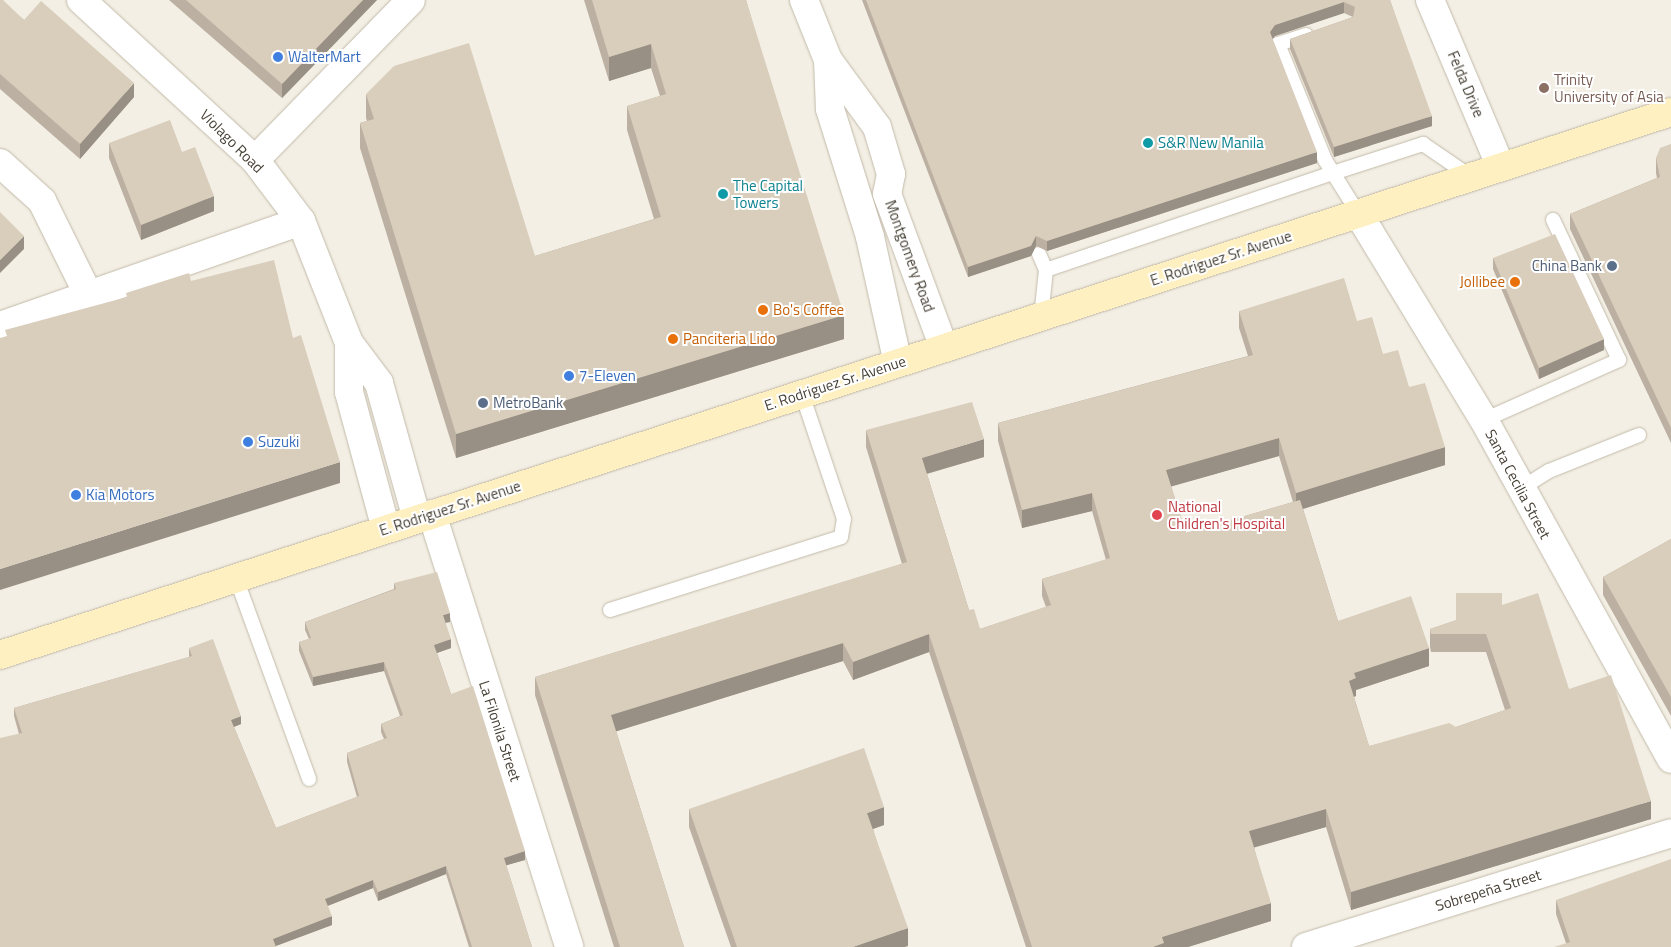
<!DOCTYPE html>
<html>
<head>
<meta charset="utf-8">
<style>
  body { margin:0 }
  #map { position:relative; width:1671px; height:947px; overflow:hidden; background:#f3efe4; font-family:"Titillium Web",sans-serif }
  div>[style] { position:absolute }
  .roads { filter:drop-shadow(0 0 1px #c2baa9) drop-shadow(0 0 1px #c2baa9) }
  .service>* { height:14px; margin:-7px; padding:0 7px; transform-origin:7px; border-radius:7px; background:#fff }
  .minor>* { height:28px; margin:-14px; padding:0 14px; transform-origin:14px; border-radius:14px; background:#fff }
  .secondary>* { height:28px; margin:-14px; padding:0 14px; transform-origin:14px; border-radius:14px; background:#fff0c2 }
  .wall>* { inset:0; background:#bbb0a2 }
  .shaded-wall>* { inset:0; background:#989084 }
  .building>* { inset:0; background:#d9cdbc }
  .dots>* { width:14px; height:14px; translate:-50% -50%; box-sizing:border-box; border:2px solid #fff; border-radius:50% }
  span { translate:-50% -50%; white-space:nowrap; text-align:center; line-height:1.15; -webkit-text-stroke:4px #fff; paint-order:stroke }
  .shop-label { font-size:15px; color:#366cbe }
  .left { translate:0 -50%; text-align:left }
  .education-label { font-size:15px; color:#785e54 }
  .street-label { font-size:15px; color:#463f34 }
  .culture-label { font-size:15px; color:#0d838f }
  .service-label { font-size:15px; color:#4e5e75 }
  .right { translate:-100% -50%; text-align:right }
  .food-label { font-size:15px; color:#c56008 }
  .health-label { font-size:15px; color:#be3a42 }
</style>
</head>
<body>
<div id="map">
  <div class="roads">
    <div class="service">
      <div style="left:1306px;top:35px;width:29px;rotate:162deg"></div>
      <div style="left:1278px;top:44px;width:125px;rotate:67.9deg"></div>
      <div style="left:1325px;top:160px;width:62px;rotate:58.1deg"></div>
      <div style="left:1039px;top:254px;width:17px;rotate:66deg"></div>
      <div style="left:1041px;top:317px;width:47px;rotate:-83.9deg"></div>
      <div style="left:1046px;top:270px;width:303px;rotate:-18.7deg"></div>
      <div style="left:1333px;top:173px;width:95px;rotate:-17.9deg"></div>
      <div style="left:1423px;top:144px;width:58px;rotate:34.5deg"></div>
      <div style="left:1484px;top:420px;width:148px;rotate:-24deg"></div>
      <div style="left:1619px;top:360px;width:155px;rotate:-115.2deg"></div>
      <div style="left:1520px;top:489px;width:34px;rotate:-32deg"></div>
      <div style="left:1549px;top:471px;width:97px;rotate:-21.8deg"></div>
      <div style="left:236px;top:578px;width:214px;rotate:70deg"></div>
      <div style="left:610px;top:610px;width:242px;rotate:-17.5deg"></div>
      <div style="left:841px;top:537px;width:18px;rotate:-81deg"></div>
      <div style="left:844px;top:519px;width:132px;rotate:-108.6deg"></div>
    </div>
    <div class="minor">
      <div style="left:81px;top:0;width:236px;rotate:42.6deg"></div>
      <div style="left:255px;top:160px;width:76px;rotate:53deg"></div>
      <div style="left:301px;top:221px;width:131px;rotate:68.5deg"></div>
      <div style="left:349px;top:343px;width:50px;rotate:53.1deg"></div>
      <div style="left:379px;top:383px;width:141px;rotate:74.4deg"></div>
      <div style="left:804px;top:0;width:65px;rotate:68.2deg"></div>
      <div style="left:828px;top:60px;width:83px;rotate:53.8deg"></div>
      <div style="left:877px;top:127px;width:49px;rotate:73.4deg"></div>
      <div style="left:891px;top:174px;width:20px;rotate:101deg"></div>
      <div style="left:887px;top:194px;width:164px;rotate:69.7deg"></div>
      <div style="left:1430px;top:0;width:181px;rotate:67deg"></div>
      <div style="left:828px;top:60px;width:49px;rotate:87.7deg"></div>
      <div style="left:830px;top:109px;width:134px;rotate:72.6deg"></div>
      <div style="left:870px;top:237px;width:129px;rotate:77.5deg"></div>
      <div style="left:255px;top:160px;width:223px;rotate:-45.7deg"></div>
      <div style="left:0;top:163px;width:57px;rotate:42.1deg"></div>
      <div style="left:42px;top:201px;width:108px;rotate:63.7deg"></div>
      <div style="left:1358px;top:213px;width:242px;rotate:58.7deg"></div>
      <div style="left:1484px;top:420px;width:387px;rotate:61.1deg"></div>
      <div style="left:0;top:326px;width:319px;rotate:-19.2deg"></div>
      <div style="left:349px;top:343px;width:49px;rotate:90deg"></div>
      <div style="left:349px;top:392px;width:142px;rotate:74.9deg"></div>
      <div style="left:432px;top:514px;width:454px;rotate:72.4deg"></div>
      <div style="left:1306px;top:947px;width:382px;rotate:-17.3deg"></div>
    </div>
    <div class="secondary">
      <div style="left:0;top:655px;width:1757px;rotate:-18deg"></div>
    </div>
  </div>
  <div class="wall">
    <div style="clip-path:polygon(0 0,24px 20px,134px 97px,80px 159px,0 89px)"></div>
    <div style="clip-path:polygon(169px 0,377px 0,282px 98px)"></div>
    <div style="clip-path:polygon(584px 0,746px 0,844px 339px,456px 458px,360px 148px,360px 123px,367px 121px,366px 118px,366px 94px,535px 256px,654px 219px,627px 130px,627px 106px,660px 96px,651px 68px,609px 81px)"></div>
    <div style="clip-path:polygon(862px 0,1390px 0,1432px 126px,1334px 157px,1290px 49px,1290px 39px,1353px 17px,1344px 13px,1275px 36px,1272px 39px,1317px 163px,1047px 251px,1036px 246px,1031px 256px,968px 277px)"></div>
    <div style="clip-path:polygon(109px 143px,182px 152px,214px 211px,141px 240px,109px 158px)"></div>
    <div style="clip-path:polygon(1671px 144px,1671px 443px,1570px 229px,1570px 214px,1657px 178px,1656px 173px,1656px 158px)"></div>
    <div style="clip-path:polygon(1493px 258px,1604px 350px,1539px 379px,1493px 269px)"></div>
    <div style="clip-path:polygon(evenodd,1239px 311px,1357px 321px,1409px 387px,1445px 465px,1303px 509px,1338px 621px,1429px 666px,1356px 690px,1356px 696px,1354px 697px,1369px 746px,1456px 727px,1505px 710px,1486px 652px,1431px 652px,1430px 647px,1430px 629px,1502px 605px,1569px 689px,1651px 819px,1351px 910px,1326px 827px,1254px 847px,1271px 921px,1188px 947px,1026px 947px,929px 652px,853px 680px,843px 661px,616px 731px,684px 947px,614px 947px,535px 695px,535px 677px,902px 564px,866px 447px,866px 430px,984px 457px,927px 474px,969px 610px,980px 629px,1046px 607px,1042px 596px,1042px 579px,1106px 560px,1092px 511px,1022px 528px,998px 441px,998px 423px,1248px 356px,1239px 328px,1239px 311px,1279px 456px,1293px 502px,1186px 533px,1171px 486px,1279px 456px)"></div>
    <div style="clip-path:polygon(1671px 539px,1671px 716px,1603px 595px,1603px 577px)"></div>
    <div style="clip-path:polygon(394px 583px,450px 622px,445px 623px,451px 648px,437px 653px,451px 694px,525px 860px,506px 865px,532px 947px,469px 947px,446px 874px,378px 901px,373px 888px,327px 906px,332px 925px,276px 946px,19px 734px,14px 716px,14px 708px,189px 657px,189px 648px,241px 724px,234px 727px,276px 828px,357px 797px,347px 762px,347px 753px,384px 739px,381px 732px,381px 724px,400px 716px,384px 671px,313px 686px,299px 651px,299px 642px,309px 639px,305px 630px,305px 622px,394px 589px)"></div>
    <div style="clip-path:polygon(689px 809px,884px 825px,873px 829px,908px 946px,904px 947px,731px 947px,689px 827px)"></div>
    <div style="clip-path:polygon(1556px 900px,1671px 947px,1566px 943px,1556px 914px)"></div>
  </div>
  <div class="shaded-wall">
    <div style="clip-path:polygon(363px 0,377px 0,282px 98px,282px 84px)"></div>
    <div style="clip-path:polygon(1344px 2px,1344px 13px,1275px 36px,1270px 42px,1270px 32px,1275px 25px)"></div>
    <div style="clip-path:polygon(651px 44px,651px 68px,609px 81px,609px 57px)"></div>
    <div style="clip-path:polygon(134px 83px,134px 97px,80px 159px,80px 144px)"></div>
    <div style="clip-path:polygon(1432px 116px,1432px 126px,1334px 157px,1334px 147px)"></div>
    <div style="clip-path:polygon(1317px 152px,1317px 163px,1047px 251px,1047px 241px)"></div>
    <div style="clip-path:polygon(214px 196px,214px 211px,141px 240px,141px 225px)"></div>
    <div style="clip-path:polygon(24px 236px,24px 249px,0 273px,0 260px)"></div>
    <div style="clip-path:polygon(1036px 236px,1036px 246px,1031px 256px,968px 277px,968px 267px)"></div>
    <div style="clip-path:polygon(844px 315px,844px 339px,456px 458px,456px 434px)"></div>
    <div style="clip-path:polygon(1604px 339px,1604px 350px,1539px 379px,1539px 368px)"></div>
    <div style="clip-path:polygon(1279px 438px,1279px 456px,1166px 488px,1166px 470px)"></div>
    <div style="clip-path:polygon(984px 439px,984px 457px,922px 475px,922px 458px)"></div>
    <div style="clip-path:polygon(1445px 447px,1445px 465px,1296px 511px,1296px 493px)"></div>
    <div style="clip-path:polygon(340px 462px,340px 483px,0 590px,0 569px)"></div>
    <div style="clip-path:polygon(1092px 493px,1092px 511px,1022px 528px,1022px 510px)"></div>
    <div style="clip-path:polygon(450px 613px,450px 622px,443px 623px,443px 615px)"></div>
    <div style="clip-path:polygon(929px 634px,929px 652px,853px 680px,853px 662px)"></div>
    <div style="clip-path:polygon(451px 639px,451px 648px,434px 654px,434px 645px)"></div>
    <div style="clip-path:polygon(843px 643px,843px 661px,611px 733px,611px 715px)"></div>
    <div style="clip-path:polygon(1429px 648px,1429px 666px,1356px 690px,1356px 696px,1349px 698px,1349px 681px,1354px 673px)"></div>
    <div style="clip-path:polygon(384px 662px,384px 671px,313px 686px,313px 677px)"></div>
    <div style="clip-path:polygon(241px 716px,241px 724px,231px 728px,231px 720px)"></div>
    <div style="clip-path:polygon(1651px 801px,1651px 819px,1351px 910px,1351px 892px)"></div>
    <div style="clip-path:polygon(884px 807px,884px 825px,867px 831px,867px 813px)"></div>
    <div style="clip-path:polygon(1326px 809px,1326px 827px,1249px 849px,1249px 831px)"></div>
    <div style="clip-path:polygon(525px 851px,525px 860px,504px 866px,504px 858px)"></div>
    <div style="clip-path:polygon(446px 866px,446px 874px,378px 901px,378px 892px)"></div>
    <div style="clip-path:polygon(373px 880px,373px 888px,325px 907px,325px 899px)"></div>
    <div style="clip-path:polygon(1271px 903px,1271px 921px,1188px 947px,1153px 947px,1162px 937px)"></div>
    <div style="clip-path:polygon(332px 916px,332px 925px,273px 947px,273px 939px)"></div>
    <div style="clip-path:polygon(908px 928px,908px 946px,904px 947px,853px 947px)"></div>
  </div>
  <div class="building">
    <div style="clip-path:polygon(0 0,3px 0,24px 20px,41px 1px,134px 83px,80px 144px,0 74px)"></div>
    <div style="clip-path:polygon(186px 0,363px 0,282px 84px)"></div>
    <div style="clip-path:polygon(592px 0,746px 0,844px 315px,456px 434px,360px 123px,374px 119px,366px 94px,394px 66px,469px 43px,535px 256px,661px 217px,627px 106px,666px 94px,651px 44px,609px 57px)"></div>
    <div style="clip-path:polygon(866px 0,1390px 0,1432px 116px,1334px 147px,1290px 39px,1353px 17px,1355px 7px,1344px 2px,1275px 25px,1270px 32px,1317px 152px,1047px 241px,1036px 236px,1031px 246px,968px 267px)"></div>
    <div style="clip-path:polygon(170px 120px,182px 152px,195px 147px,214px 196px,141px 225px,109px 143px)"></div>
    <div style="clip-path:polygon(1671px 144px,1671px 428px,1570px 214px,1660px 177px,1656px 158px,1660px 148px)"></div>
    <div style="clip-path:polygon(0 212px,24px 236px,0 260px)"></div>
    <div style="clip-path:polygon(1555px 234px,1604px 339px,1539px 368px,1493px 258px)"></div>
    <div style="clip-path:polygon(274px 260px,293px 338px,301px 335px,340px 462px,0 569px,0 338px,7px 336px,5px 330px,127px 297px,126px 293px,189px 273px,191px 281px)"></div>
    <div style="clip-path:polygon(1344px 278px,1357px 321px,1372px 317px,1383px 354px,1398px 350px,1409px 387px,1425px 383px,1445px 447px,1296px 493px,1279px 438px,1166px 470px,1186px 533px,1300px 500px,1338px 621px,1411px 596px,1429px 648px,1354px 673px,1356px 678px,1349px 681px,1369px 746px,1449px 723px,1456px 727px,1511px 708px,1486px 634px,1431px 634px,1430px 629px,1456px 620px,1456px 593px,1502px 593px,1502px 605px,1538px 593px,1569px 689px,1611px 675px,1651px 801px,1351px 892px,1326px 809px,1249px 831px,1271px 903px,1162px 937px,1164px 943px,1153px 947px,1032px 947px,929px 634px,853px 662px,843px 643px,611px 715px,684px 947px,620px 947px,535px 677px,907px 562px,866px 430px,972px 402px,984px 439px,922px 458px,969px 610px,974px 609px,980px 629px,1051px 605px,1042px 579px,1110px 558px,1092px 493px,1022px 510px,998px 423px,1253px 355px,1239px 311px)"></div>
    <div style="clip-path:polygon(1671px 539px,1671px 697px,1603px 577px)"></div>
    <div style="clip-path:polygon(437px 572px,450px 613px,443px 615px,451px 639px,434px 645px,451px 694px,473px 686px,525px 851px,504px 858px,532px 947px,472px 947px,446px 866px,378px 892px,373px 880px,325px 899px,332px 916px,273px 939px,276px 947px,0 947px,0 738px,22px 733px,14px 708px,192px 656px,189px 648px,213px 639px,241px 716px,231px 720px,276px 828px,359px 796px,347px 753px,387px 738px,381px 724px,403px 715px,384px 662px,313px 677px,299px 642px,311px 638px,305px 622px,396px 589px,394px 583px)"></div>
    <div style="clip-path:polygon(864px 748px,884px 807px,867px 813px,908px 928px,853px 947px,737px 947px,689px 809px)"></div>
    <div style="clip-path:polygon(1671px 859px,1671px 947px,1554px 947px,1570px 942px,1556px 900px)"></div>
  </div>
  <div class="dots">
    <div style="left:278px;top:57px;background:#3f7fe0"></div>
    <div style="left:1544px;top:88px;background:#8d6e63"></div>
    <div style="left:1148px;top:143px;background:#0f9aa8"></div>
    <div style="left:723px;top:194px;background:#0f9aa8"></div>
    <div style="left:1612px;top:266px;background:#5c6f8a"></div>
    <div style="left:1515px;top:282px;background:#e8710a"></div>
    <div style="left:763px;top:310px;background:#e8710a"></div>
    <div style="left:673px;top:339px;background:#e8710a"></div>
    <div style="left:569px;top:376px;background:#3f7fe0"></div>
    <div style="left:483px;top:403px;background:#5c6f8a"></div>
    <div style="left:248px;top:442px;background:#3f7fe0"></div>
    <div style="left:76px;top:495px;background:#3f7fe0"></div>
    <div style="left:1157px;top:515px;background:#e0444e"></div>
  </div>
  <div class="shop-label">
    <span class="left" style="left:288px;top:57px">WalterMart</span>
    <span class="left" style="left:579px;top:376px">7-Eleven</span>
    <span class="left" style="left:258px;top:442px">Suzuki</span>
    <span class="left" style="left:86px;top:495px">Kia Motors</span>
  </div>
  <div class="education-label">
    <span class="left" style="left:1554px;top:88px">Trinity<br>University of Asia</span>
  </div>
  <div class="street-label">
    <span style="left:1466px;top:84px;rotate:67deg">Felda Drive</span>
    <span style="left:232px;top:141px;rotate:45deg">Violago Road</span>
    <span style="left:910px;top:256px;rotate:70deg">Montgomery Road</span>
    <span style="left:1221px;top:258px;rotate:-18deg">E. Rodriguez Sr. Avenue</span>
    <span style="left:835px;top:383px;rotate:-18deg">E. Rodriguez Sr. Avenue</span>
    <span style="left:1518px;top:484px;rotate:62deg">Santa Cecilia Street</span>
    <span style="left:450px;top:508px;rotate:-18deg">E. Rodriguez Sr. Avenue</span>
    <span style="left:500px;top:731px;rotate:72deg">La Filonila Street</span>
    <span style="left:1488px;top:890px;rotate:-17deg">Sobrepeña Street</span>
  </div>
  <div class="culture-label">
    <span class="left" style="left:1158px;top:143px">S&amp;R New Manila</span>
    <span class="left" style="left:733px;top:194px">The Capital<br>Towers</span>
  </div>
  <div class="service-label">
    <span class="right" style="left:1602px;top:266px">China Bank</span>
    <span class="left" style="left:493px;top:403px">MetroBank</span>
  </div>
  <div class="food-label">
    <span class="right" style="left:1505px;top:282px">Jollibee</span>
    <span class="left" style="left:773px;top:310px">Bo's Coffee</span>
    <span class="left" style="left:683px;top:339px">Panciteria Lido</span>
  </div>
  <div class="health-label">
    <span class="left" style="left:1168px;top:515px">National<br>Children's Hospital</span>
  </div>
</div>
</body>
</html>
